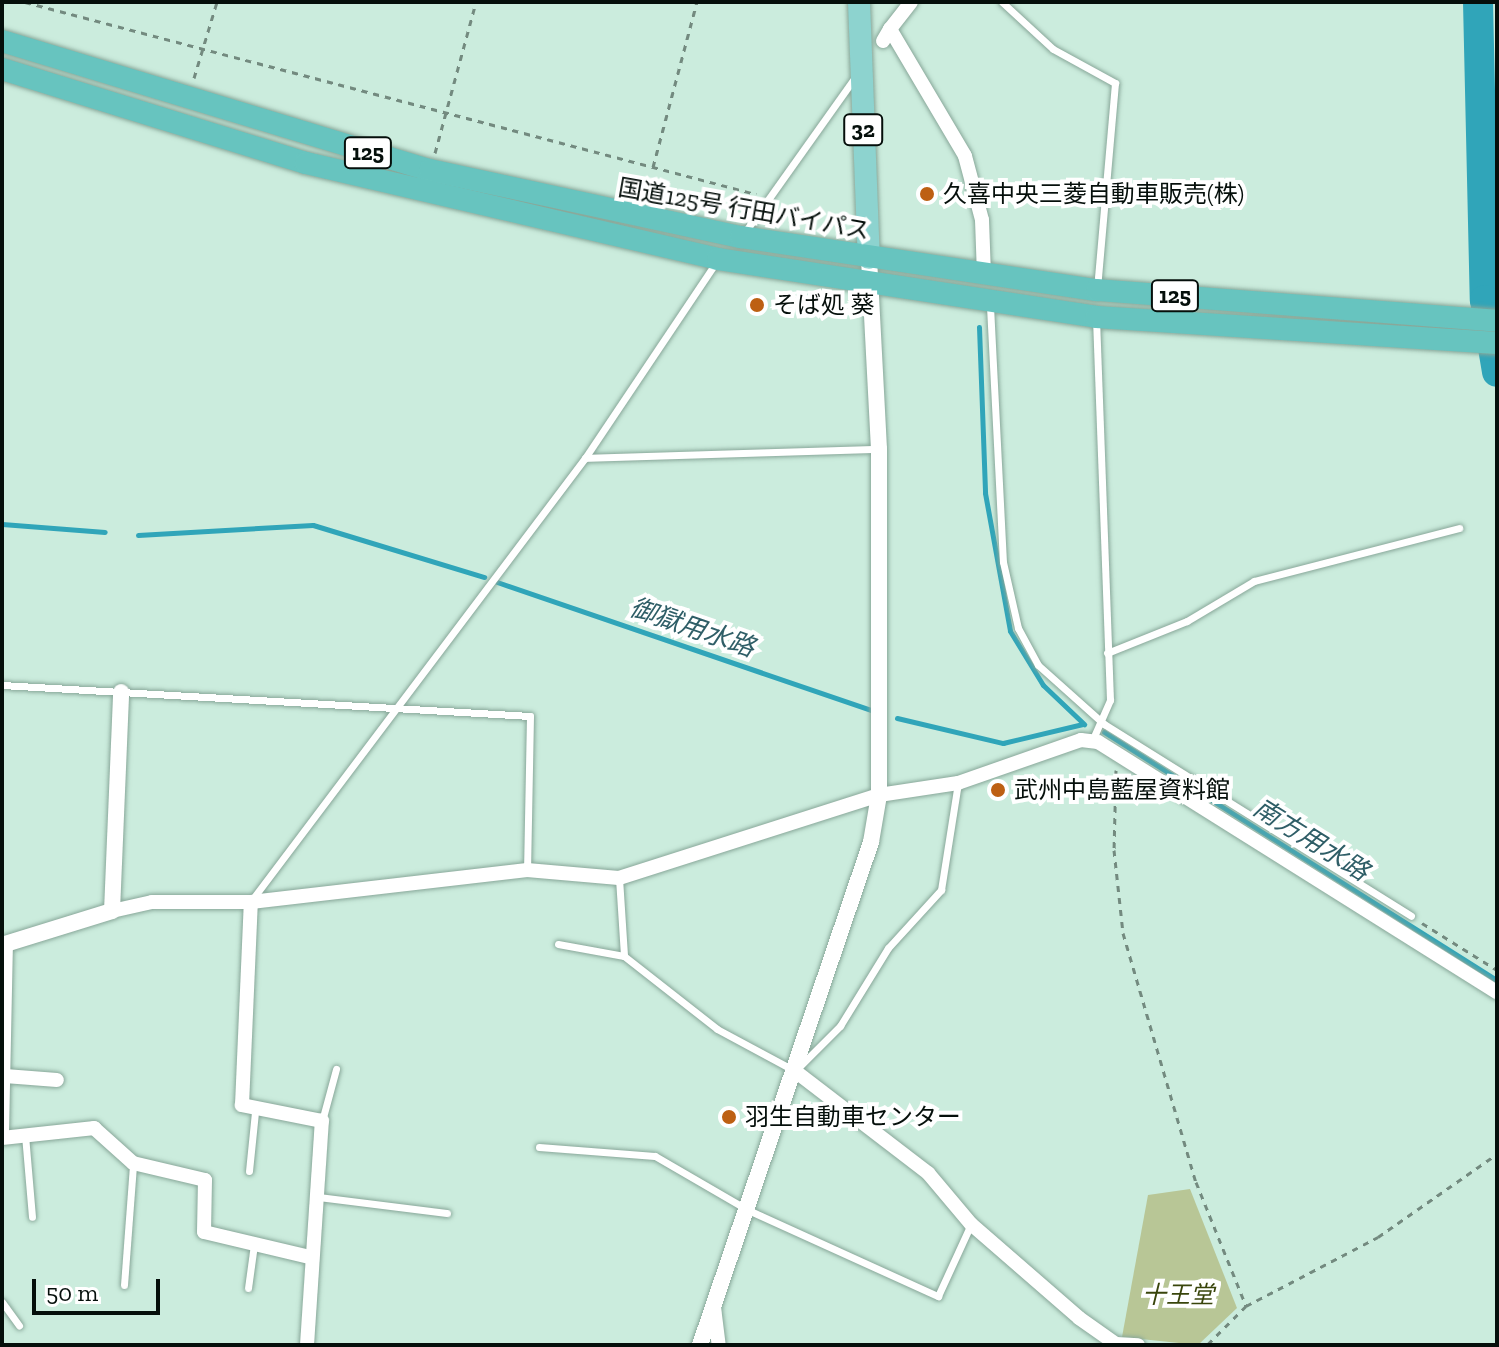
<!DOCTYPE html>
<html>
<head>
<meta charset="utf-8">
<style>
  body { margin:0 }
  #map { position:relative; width:1499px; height:1347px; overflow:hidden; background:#cbecdd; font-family:"Zilla Slab","Noto Sans JP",serif }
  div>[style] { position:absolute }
  .green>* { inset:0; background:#b8c696 }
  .stream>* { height:5px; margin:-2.5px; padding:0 2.5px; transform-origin:2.5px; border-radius:2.5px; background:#30a5b9 }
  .river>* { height:30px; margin:-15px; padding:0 15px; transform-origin:15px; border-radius:15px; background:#30a5b9 }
  .path>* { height:3px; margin-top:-1.5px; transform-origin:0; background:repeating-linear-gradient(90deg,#738a7f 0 6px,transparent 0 12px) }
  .roads { filter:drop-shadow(0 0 2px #88a799) drop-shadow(0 0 2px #88a799) }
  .service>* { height:7px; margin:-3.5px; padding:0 3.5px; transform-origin:3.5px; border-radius:3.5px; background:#fff }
  .minor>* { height:14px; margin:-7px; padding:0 7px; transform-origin:7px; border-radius:7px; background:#fff }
  .tertiary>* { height:16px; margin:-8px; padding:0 8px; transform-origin:8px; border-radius:8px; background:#fff }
  .primary>* { height:22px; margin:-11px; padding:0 11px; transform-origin:11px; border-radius:11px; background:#8dd3cf }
  .trunk>* { height:22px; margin:-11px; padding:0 11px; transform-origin:11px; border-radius:11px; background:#67c4bf }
  .dots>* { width:22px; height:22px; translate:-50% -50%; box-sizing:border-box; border:4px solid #fff; border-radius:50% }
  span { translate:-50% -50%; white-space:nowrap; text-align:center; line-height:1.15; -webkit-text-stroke:8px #fff; paint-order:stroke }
  .shield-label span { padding:2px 6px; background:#fff; border:2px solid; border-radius:6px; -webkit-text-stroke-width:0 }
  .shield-label { font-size:22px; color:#050f0b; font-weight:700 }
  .poi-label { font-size:24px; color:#050f0b }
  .left { translate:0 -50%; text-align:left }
  .street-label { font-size:24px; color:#050f0b }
  .park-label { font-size:24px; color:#39450b; font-style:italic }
  .water-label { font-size:26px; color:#2f5e67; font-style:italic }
  .frame { position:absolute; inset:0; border:4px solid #050f0b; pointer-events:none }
  .scale { position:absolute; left:32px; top:1279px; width:128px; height:36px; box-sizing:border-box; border:4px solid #050f0b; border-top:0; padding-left:10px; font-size:24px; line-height:28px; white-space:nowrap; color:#050f0b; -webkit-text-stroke:6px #fff; paint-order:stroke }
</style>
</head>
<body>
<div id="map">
  <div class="green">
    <div style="clip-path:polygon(1190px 1189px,1237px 1308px,1198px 1345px,1122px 1337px,1148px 1195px)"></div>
  </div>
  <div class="stream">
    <div style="left:979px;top:327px;width:166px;rotate:87.9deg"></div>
    <div style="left:985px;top:493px;width:140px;rotate:79.7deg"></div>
    <div style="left:1010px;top:631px;width:63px;rotate:58.6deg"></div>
    <div style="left:1043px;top:685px;width:57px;rotate:43.6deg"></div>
    <div style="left:2px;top:524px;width:103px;rotate:4.4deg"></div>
    <div style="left:138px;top:535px;width:175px;rotate:-3.3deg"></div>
    <div style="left:313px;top:525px;width:179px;rotate:16.9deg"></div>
    <div style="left:497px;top:582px;width:398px;rotate:18.9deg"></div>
    <div style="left:897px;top:718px;width:109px;rotate:13.3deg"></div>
    <div style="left:1003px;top:743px;width:82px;rotate:-13.4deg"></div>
    <div style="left:1104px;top:732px;width:465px;rotate:32.3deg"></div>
  </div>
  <div class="river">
    <div style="left:1478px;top:2px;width:298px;rotate:88.7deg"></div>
    <div style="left:1485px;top:300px;width:73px;rotate:80.5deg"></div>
  </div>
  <div class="path">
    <div style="left:25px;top:2px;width:756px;rotate:14.72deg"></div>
    <div style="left:194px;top:78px;width:79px;rotate:-73.2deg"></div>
    <div style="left:435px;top:153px;width:156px;rotate:-74.8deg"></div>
    <div style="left:653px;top:167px;width:171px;rotate:-75.1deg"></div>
    <div style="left:1116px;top:770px;width:80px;rotate:91.4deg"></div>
    <div style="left:1114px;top:850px;width:83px;rotate:83.8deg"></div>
    <div style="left:1123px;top:933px;width:259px;rotate:73.7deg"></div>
    <div style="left:1196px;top:1182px;width:134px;rotate:68deg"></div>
    <div style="left:1246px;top:1306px;width:55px;rotate:135deg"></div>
    <div style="left:1422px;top:923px;width:89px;rotate:32.1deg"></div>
    <div style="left:1246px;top:1306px;width:149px;rotate:-27.6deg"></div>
    <div style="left:1378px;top:1237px;width:145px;rotate:-34.9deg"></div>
  </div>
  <div class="roads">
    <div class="service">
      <div style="left:1002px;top:2px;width:69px;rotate:42.7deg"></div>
      <div style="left:1053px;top:49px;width:71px;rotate:28.7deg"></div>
      <div style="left:1115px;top:83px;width:205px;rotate:95deg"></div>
      <div style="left:745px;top:232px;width:191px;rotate:-54.6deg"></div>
      <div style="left:990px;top:306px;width:256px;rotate:87.1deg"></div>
      <div style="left:1003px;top:562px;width:68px;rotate:77.2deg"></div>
      <div style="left:1018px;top:628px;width:42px;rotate:61.6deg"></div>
      <div style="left:1038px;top:665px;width:89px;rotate:41.8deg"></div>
      <div style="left:1104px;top:724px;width:362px;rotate:32deg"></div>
      <div style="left:585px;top:458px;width:292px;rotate:-1.8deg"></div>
      <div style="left:1107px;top:653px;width:86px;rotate:-21.8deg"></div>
      <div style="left:1187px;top:621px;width:78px;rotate:-30.8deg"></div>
      <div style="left:1254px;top:581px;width:212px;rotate:-14.5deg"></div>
      <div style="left:2px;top:685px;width:529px;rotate:3.36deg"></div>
      <div style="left:530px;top:716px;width:154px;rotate:91.1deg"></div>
      <div style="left:1092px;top:741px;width:45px;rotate:-66.3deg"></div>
      <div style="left:1110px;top:700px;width:380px;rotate:-92.1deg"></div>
      <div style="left:619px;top:878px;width:78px;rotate:86.3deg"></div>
      <div style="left:624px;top:956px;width:118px;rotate:38.1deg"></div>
      <div style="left:717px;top:1029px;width:89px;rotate:28.3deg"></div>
      <div style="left:795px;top:1071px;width:64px;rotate:-45deg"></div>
      <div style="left:840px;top:1026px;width:92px;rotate:-58.4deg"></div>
      <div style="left:888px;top:948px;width:79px;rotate:-47.6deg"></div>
      <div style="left:941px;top:890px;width:108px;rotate:-81deg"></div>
      <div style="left:251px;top:901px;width:555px;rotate:-52.99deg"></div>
      <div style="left:585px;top:458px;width:237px;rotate:-56.2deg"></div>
      <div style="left:558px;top:944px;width:67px;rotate:10.3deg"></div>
      <div style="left:322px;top:1121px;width:54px;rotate:-74.9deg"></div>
      <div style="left:25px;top:1135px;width:82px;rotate:85.1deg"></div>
      <div style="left:539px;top:1147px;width:116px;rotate:4.4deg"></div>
      <div style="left:655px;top:1156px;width:108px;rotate:30.1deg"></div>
      <div style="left:748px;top:1210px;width:209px;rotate:24.4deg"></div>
      <div style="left:938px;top:1296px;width:79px;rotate:-65.4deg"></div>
      <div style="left:249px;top:1171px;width:59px;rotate:-84.2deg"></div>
      <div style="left:318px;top:1197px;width:130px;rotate:7.1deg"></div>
      <div style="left:124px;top:1285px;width:121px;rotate:-85.7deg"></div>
      <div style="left:248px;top:1288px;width:44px;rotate:-82.2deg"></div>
      <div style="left:2px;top:1302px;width:29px;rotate:54deg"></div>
    </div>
    <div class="minor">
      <div style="left:890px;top:29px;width:34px;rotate:-52deg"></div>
      <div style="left:883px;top:41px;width:14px;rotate:-60deg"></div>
      <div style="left:890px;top:29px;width:147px;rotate:59.4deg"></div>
      <div style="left:965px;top:156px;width:66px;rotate:75.1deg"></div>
      <div style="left:982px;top:220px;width:54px;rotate:87.9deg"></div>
      <div style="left:112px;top:911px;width:41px;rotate:-12.7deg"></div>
      <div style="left:152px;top:902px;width:99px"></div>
      <div style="left:795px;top:1071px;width:168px;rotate:37.5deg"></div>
      <div style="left:928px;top:1173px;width:67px;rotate:49.9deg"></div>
      <div style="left:971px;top:1224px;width:143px;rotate:41deg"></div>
      <div style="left:1079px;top:1318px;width:45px;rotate:35.1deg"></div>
      <div style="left:1116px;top:1344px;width:22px;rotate:3deg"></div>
      <div style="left:5px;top:1076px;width:52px;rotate:4.4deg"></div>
      <div style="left:2px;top:1132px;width:187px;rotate:-88.8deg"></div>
      <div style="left:2px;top:1138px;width:93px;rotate:-6.2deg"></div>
      <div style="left:94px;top:1128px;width:52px;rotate:41.9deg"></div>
      <div style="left:133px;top:1163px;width:74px;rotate:13.3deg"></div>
      <div style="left:205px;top:1180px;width:52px;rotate:91.1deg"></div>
      <div style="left:204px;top:1232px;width:109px;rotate:13.3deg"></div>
      <div style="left:714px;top:1307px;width:38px;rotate:83deg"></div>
      <div style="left:307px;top:1345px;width:225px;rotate:-86.2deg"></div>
      <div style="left:322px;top:1121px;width:82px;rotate:-168.7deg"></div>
      <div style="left:242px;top:1105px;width:203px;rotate:-87.5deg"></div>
      <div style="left:251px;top:902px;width:278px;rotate:-6.6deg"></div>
      <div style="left:527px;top:870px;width:92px;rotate:5deg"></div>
      <div style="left:619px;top:878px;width:273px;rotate:-17.7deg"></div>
      <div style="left:879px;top:795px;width:80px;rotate:-8.6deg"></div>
      <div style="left:958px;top:783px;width:130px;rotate:-19.3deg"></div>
      <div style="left:1081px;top:740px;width:17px;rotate:7deg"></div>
      <div style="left:1098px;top:742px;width:471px;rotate:32.1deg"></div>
    </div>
    <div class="tertiary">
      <div style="left:2px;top:945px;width:115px;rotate:-17.2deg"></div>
      <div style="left:112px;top:911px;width:219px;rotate:-87.6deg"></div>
      <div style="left:700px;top:1345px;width:531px;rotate:-71.22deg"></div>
      <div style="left:871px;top:842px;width:48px;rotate:-80.3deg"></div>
      <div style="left:879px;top:795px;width:346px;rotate:-90deg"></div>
      <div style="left:879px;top:449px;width:191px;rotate:-93deg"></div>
    </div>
    <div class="primary">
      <div style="left:859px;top:2px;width:256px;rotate:87.8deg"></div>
    </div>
    <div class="trunk">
      <div style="left:2px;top:41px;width:447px;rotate:16.8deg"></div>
      <div style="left:430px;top:170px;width:318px;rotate:12.2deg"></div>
      <div style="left:741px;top:237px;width:360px;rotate:8.5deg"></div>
      <div style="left:1097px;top:290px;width:401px;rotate:4.4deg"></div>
      <div style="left:2px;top:69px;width:318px;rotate:17.2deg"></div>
      <div style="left:306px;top:163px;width:423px;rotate:13.1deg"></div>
      <div style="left:718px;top:259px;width:382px;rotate:8.7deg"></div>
      <div style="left:1096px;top:317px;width:402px;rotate:3.7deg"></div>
    </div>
  </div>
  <div class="dots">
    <div style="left:927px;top:194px;background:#bd6013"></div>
    <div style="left:757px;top:305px;background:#bd6013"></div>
    <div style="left:998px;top:790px;background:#bd6013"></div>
    <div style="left:729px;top:1117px;background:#bd6013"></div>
  </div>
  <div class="shield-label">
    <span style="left:863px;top:130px">32</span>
    <span style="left:368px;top:153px">125</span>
    <span style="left:1175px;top:296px">125</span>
  </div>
  <div class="poi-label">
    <span class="left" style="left:943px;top:194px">久喜中央三菱自動車販売(株)</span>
    <span class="left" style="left:773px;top:305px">そば処 葵</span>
    <span class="left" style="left:1014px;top:790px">武州中島藍屋資料館</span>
    <span class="left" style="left:745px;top:1117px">羽生自動車センター</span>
  </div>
  <div class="street-label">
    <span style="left:744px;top:209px;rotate:10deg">国道125号 行田バイパス</span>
  </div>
  <div class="park-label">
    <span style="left:1178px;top:1295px">十王堂</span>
  </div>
  <div class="water-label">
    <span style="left:692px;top:628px;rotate:19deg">御獄用水路</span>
    <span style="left:1311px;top:840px;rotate:32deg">南方用水路</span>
  </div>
  <div class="frame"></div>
  <div class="scale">50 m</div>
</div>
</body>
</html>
